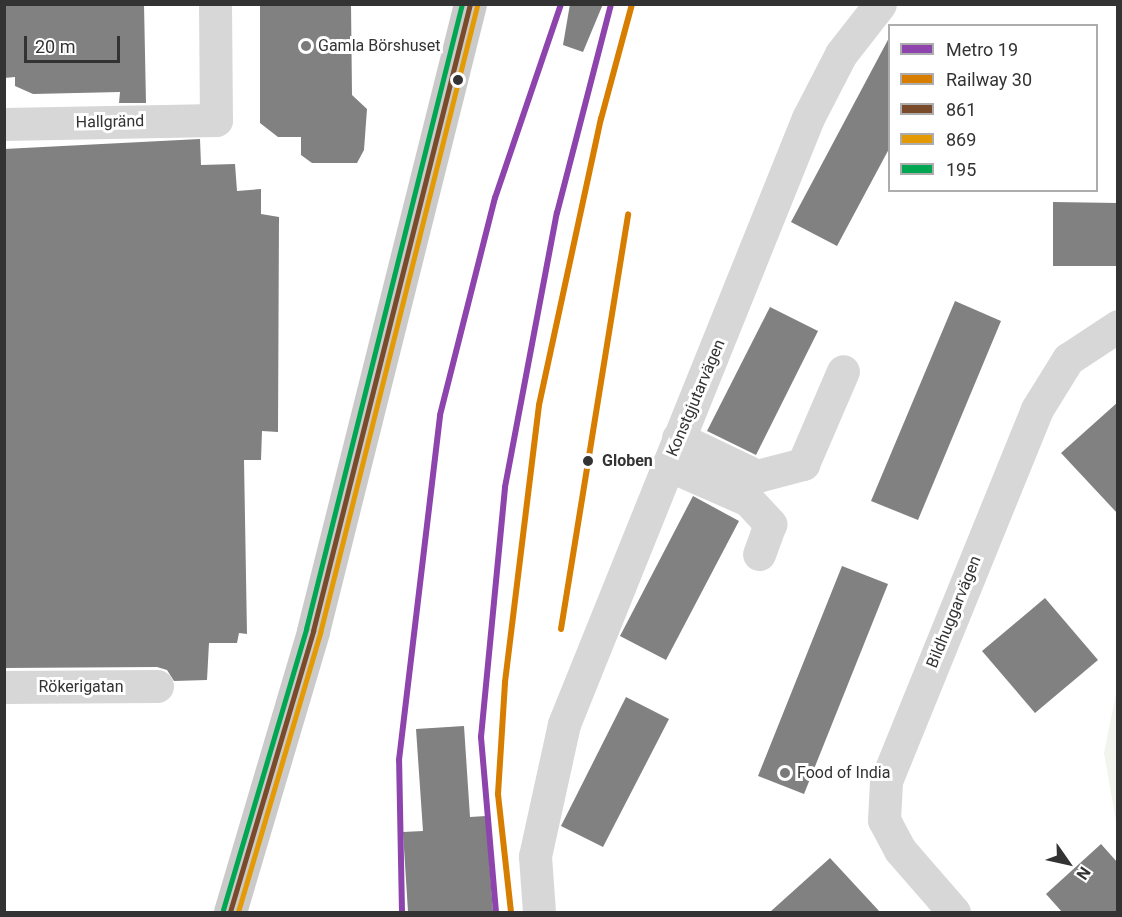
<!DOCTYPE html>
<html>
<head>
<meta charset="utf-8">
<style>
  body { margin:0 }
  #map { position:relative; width:1122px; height:917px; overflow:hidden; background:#fff; font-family:Roboto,sans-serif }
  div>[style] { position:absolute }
  .green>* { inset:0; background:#f1f5ed }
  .building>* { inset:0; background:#818181 }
  .minor>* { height:33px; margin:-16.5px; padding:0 16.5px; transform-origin:16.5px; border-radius:16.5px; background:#d7d7d7 }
  .major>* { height:33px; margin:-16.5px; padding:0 16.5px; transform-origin:16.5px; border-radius:16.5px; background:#cacaca }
  .bus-1>* { height:4.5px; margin:-2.25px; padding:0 2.25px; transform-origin:2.25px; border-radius:2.25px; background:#7a4b2a }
  .bus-2>* { height:4.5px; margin:-2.25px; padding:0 2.25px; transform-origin:2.25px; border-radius:2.25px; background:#e39a05 }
  .bus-3>* { height:4.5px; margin:-2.25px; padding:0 2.25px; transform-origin:2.25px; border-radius:2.25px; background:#00a651 }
  .rail-1>* { height:6px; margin:-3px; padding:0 3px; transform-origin:3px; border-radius:3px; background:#d77d00 }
  .metro-1>* { height:6px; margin:-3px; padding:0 3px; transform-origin:3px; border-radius:3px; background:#8e44ad }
  .dots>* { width:16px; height:16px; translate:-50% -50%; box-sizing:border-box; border:3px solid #fff; border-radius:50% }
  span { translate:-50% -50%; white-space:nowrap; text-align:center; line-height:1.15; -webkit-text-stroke:6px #fff; paint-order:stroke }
  .poi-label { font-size:16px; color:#333 }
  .left { translate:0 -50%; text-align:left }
  .street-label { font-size:16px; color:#333 }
  .stop-label { font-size:16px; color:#333; font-weight:700 }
  .frame { position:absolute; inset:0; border:6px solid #333; pointer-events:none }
  .legend { position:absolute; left:888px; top:24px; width:210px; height:168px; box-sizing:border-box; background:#fff; border:2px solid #adadad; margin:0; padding:8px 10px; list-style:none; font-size:18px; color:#333 }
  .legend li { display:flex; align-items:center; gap:12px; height:30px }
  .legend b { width:30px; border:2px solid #adadad }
  .north { position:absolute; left:1038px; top:833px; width:60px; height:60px; -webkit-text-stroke:4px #fff; paint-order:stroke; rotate:124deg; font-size:16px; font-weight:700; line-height:24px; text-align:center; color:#333 }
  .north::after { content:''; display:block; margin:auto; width:21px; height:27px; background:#333; clip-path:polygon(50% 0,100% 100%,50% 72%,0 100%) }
  .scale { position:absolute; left:24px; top:36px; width:96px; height:27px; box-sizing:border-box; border:3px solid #333; border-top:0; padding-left:8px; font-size:18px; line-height:21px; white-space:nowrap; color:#333; -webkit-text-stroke:4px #fff; paint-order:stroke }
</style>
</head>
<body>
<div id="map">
  <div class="green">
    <div style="clip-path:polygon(1117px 689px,1118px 827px,1117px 827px,1104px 753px)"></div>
  </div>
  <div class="building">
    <div style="clip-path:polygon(4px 4px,144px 4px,146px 103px,119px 103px,120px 92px,33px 94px,15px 86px,15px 77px,4px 78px)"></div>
    <div style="clip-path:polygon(260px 4px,351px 4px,352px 95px,367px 109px,364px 150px,357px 163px,312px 163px,301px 155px,301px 137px,278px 137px,260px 123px)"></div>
    <div style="clip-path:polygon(570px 4px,603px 4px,583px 52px,563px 45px)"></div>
    <div style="clip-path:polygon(890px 36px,890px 147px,837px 246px,791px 222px)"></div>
    <div style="clip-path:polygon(200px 139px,201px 165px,235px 164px,237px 191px,261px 189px,261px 214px,279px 217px,278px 432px,262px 431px,261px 460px,244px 460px,247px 634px,239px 633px,237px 643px,209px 643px,207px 680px,174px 681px,167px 670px,157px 667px,4px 668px,4px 149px)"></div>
    <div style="clip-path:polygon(1053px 202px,1118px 203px,1118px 266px,1053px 266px)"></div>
    <div style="clip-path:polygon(955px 301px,1001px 321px,918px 520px,871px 501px)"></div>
    <div style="clip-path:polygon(770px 307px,818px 331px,756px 455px,707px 431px)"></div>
    <div style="clip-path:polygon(1118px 402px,1118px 514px,1061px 453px)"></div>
    <div style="clip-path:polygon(693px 496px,739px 521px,666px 660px,620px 636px)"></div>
    <div style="clip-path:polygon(842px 566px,888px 584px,804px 794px,758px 776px)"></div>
    <div style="clip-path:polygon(1045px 598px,1098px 660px,1035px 713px,982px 651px)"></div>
    <div style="clip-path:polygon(626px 697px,669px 719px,603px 847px,561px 826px)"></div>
    <div style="clip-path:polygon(464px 726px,470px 817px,486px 816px,493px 912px,408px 912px,403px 832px,423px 831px,416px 729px)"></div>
    <div style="clip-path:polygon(1101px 844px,1118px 863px,1118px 912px,1062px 912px,1046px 894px)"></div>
    <div style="clip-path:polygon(830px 858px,880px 912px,770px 912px)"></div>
  </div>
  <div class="minor">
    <div style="left:4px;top:124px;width:212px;rotate:-1.1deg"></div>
    <div style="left:216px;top:120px;width:116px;rotate:-90.5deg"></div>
    <div style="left:678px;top:438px;width:88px;rotate:25.7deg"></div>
    <div style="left:757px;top:476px;width:48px;rotate:-14.6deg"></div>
    <div style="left:803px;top:464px;width:101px;rotate:-66.7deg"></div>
    <div style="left:668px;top:465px;width:87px;rotate:23.6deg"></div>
    <div style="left:748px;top:500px;width:33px;rotate:47deg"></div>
    <div style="left:770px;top:524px;width:32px;rotate:110deg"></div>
    <div style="left:4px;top:687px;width:153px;rotate:-0.4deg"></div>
    <div style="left:539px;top:912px;width:56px;rotate:-94.1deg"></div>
    <div style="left:535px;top:856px;width:135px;rotate:-77.6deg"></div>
    <div style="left:564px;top:724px;width:653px;rotate:-68.07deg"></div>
    <div style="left:808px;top:118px;width:72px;rotate:-62.7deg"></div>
    <div style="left:841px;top:54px;width:63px;rotate:-52deg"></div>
    <div style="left:954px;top:912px;width:82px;rotate:-131.1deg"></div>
    <div style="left:900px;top:850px;width:34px;rotate:-118deg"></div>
    <div style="left:884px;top:820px;width:39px;rotate:-87deg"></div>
    <div style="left:886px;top:781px;width:401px;rotate:-67.9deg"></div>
    <div style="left:1037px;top:409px;width:59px;rotate:-58.2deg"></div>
    <div style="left:1068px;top:359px;width:60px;rotate:-33.4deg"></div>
  </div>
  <div class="major">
    <div style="left:230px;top:912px;width:293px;rotate:-73.5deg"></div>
    <div style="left:313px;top:631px;width:646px;rotate:-75.94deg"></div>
  </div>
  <div class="bus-1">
    <div style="left:230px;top:912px;width:293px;rotate:-73.5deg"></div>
    <div style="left:313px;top:631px;width:646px;rotate:-75.94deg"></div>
  </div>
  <div class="bus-2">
    <div style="left:238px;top:912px;width:291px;rotate:-73.6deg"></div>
    <div style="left:320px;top:633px;width:646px;rotate:-75.94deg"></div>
  </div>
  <div class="bus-3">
    <div style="left:223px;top:910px;width:293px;rotate:-73.5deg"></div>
    <div style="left:306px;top:629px;width:644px;rotate:-75.99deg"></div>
  </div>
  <div class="rail-1">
    <div style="left:561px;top:629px;width:420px;rotate:-80.8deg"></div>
    <div style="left:511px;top:912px;width:119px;rotate:-96.3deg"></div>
    <div style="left:498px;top:794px;width:112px;rotate:-86.4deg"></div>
    <div style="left:505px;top:682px;width:279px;rotate:-83deg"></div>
    <div style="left:539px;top:405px;width:293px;rotate:-77.8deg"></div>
    <div style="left:601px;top:119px;width:119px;rotate:-74.9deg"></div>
  </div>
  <div class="metro-1">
    <div style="left:402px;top:912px;width:152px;rotate:-91.1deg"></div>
    <div style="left:399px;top:760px;width:347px;rotate:-83.2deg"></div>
    <div style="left:440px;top:415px;width:224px;rotate:-75.8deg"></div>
    <div style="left:495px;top:198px;width:205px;rotate:-71.2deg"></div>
    <div style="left:496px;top:912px;width:176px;rotate:-94.9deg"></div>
    <div style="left:481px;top:737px;width:251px;rotate:-84.5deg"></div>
    <div style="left:505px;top:487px;width:279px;rotate:-79.3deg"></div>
    <div style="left:557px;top:213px;width:216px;rotate:-75.5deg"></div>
  </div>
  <div class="dots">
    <div style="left:306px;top:46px;background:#7a7a7a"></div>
    <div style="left:458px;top:80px;background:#333"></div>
    <div style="left:588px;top:461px;background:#333"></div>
    <div style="left:785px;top:773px;background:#7a7a7a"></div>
  </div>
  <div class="poi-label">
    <span class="left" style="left:318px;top:46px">Gamla Börshuset</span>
    <span class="left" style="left:797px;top:773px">Food of India</span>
  </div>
  <div class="street-label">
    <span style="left:110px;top:122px;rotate:-1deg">Hallgränd</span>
    <span style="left:696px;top:398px;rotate:-67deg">Konstgjutarvägen</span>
    <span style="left:954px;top:612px;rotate:-68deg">Bildhuggarvägen</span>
    <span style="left:81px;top:687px">Rökerigatan</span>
  </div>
  <div class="stop-label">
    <span class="left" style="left:602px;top:461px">Globen</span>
  </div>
  <div class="frame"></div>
  <ul class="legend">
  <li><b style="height:8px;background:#8e44ad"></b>Metro 19</li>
  <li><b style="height:8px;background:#d77d00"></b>Railway 30</li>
  <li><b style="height:8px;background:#7a4b2a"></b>861</li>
  <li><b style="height:8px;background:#e39a05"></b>869</li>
  <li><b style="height:8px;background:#00a651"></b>195</li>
  </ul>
  <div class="north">N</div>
  <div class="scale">20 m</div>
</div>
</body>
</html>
